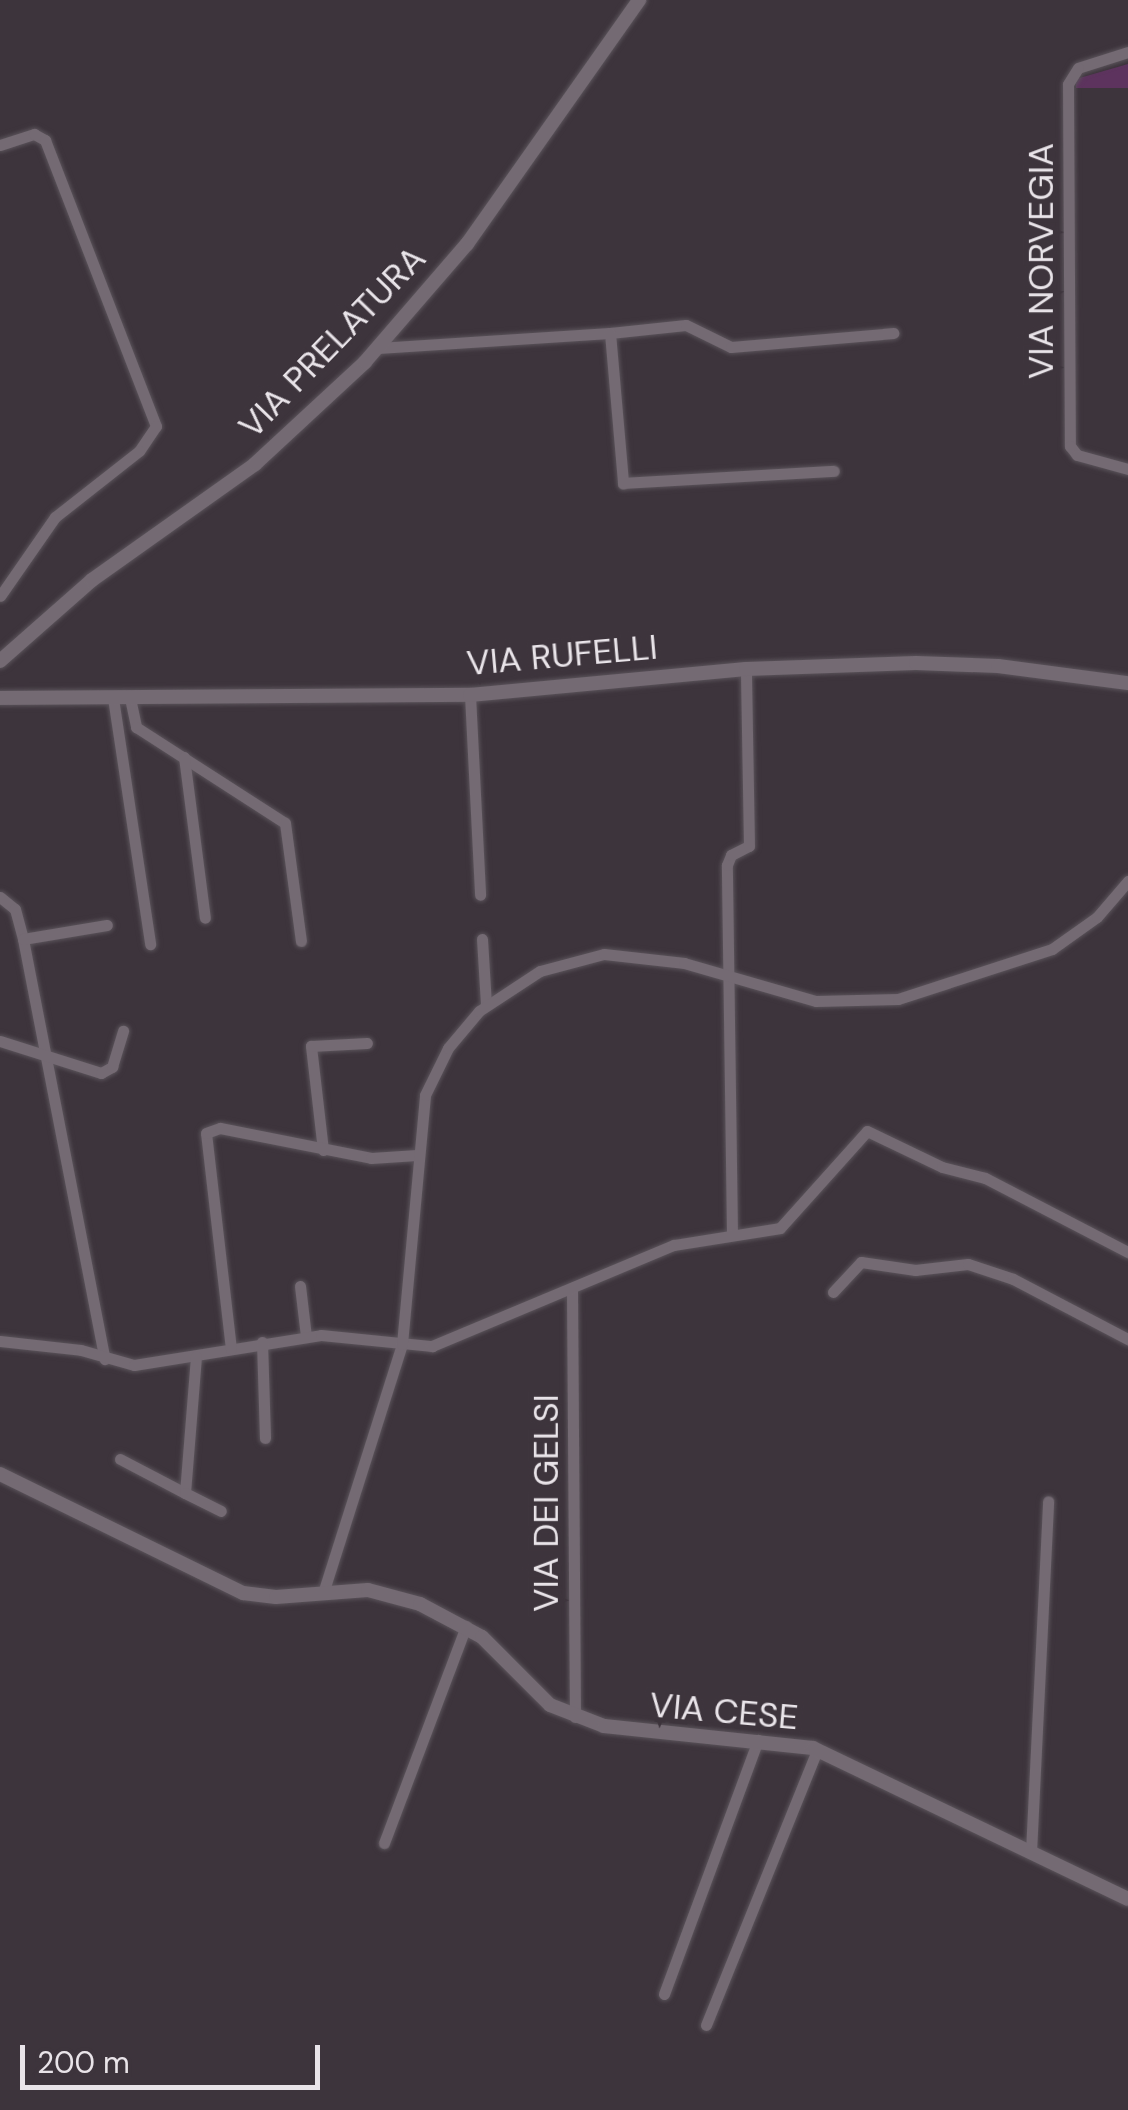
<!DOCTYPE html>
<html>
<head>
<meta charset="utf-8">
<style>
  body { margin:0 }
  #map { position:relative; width:1128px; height:2110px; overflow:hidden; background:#3d343c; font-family:"DM Sans",sans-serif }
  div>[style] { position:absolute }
  .green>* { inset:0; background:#5d335e }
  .roads { filter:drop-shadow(0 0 2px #5a535a) drop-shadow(0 0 2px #5a535a) }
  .minor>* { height:11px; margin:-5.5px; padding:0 5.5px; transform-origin:5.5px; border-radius:5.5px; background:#746a73 }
  .tertiary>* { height:14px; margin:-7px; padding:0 7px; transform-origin:7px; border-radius:7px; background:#746a73 }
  span { translate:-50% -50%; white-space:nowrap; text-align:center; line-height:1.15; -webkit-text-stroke:10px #3d343c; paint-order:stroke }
  .street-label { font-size:35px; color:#e9e4e9 }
  .scale { position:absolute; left:20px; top:2045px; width:300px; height:45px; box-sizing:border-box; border:5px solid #e9e4e9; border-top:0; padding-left:12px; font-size:30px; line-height:35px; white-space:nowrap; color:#e9e4e9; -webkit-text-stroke:8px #3d343c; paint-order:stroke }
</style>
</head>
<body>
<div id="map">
  <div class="green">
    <div style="clip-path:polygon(1128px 64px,1128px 88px,1076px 88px,1076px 79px)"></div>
  </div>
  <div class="roads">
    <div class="minor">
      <div style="left:1128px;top:52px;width:52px;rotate:162.3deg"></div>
      <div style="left:1078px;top:68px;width:19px;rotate:122deg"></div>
      <div style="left:1068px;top:84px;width:362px;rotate:89.7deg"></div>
      <div style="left:1070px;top:446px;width:11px;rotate:52deg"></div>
      <div style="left:1077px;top:455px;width:53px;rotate:15.4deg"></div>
      <div style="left:0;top:145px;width:36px;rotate:-18deg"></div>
      <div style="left:34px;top:134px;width:13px;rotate:29deg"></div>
      <div style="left:45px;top:140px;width:307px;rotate:68.8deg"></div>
      <div style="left:156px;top:426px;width:30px;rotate:124deg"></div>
      <div style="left:139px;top:451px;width:107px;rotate:141.8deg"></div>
      <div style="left:55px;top:517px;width:96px;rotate:124.8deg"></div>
      <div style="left:610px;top:333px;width:76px;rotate:-6deg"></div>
      <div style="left:686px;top:325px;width:50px;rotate:26.1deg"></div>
      <div style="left:731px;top:347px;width:163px;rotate:-4.9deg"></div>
      <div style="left:378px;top:348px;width:232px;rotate:-3.7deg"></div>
      <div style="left:610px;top:333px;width:151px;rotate:85deg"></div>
      <div style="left:623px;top:483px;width:211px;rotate:-3.3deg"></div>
      <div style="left:470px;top:695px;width:200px;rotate:87.1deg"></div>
      <div style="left:113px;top:698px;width:249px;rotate:81.4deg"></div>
      <div style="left:130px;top:698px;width:30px;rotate:78deg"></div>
      <div style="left:136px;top:727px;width:177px;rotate:32.8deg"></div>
      <div style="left:285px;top:823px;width:119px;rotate:82.3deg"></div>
      <div style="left:184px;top:757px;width:162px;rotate:82.6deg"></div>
      <div style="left:0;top:897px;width:19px;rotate:39deg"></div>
      <div style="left:15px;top:909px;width:31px;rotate:75deg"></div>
      <div style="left:23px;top:939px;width:428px;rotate:79deg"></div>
      <div style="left:23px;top:939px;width:85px;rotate:-9.5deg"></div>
      <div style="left:482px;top:939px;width:65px;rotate:86.5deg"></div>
      <div style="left:0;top:1041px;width:106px;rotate:17.6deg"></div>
      <div style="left:101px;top:1073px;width:13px;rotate:-29deg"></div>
      <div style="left:112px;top:1067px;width:38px;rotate:-73deg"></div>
      <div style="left:323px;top:1150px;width:105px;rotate:-96.6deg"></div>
      <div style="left:311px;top:1046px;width:56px;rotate:-3.1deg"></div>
      <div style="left:732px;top:1234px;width:369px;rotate:-90.8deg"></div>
      <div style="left:727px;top:865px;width:11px;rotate:-68deg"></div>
      <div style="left:731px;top:855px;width:20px;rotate:-27deg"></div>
      <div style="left:749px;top:846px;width:177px;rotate:-91deg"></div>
      <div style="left:300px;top:1286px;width:50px;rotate:83.2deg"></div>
      <div style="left:572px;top:1289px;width:428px;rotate:89.6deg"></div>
      <div style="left:833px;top:1292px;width:41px;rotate:-47deg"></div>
      <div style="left:861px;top:1262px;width:55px;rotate:8.4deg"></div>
      <div style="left:915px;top:1270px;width:53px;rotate:-6.5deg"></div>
      <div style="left:968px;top:1264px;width:47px;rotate:18.4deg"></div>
      <div style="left:1013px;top:1279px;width:130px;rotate:27.6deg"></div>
      <div style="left:0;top:1341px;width:81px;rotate:6.3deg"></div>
      <div style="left:81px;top:1350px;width:55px;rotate:15.8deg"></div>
      <div style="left:134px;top:1365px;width:189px;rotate:-9.1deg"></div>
      <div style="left:321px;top:1335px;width:112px;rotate:5.7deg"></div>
      <div style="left:432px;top:1346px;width:262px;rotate:-22.7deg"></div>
      <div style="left:674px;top:1245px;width:107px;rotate:-9.1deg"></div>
      <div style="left:780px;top:1228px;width:130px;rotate:-48.1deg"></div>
      <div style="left:867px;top:1131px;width:83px;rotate:25.6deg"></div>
      <div style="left:942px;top:1167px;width:44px;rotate:14.3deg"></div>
      <div style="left:985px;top:1178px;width:161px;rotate:27.4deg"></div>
      <div style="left:262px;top:1342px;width:96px;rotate:88.2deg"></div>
      <div style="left:231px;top:1349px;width:217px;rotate:-96.6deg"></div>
      <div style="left:206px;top:1133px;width:15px;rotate:-20deg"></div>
      <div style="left:220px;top:1128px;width:154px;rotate:11.2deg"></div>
      <div style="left:371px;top:1158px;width:46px;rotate:-3.7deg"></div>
      <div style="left:120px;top:1459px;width:73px;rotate:27.6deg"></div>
      <div style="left:185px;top:1493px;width:137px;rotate:-85.4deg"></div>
      <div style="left:185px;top:1493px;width:40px;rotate:26.6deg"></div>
      <div style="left:324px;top:1590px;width:258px;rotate:-72.4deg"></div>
      <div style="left:402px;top:1344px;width:250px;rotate:-84.7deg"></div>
      <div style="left:425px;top:1095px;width:52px;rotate:-63.9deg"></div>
      <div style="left:448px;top:1048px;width:48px;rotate:-50deg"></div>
      <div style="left:479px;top:1011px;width:73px;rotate:-33.3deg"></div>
      <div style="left:540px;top:971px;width:66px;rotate:-14.9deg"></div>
      <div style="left:604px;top:954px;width:81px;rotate:6.4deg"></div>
      <div style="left:684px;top:963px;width:137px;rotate:16.1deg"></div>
      <div style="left:816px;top:1001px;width:82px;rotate:-1.4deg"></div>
      <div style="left:898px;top:999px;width:162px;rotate:-18deg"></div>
      <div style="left:1052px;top:949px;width:55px;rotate:-35.4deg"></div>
      <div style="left:1097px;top:917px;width:48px;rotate:-49.3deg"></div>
      <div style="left:384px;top:1843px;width:232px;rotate:-69.3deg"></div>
      <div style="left:1031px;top:1852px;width:351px;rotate:-87.2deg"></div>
      <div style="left:664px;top:1994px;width:271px;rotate:-69.7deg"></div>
      <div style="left:706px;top:2025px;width:297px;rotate:-68deg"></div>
    </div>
    <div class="tertiary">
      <div style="left:0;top:661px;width:123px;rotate:-41.4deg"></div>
      <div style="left:92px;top:580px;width:200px;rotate:-35.4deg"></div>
      <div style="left:255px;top:464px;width:150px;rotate:-42.8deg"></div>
      <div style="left:365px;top:362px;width:156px;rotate:-49.2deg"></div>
      <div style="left:467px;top:244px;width:299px;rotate:-54.8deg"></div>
      <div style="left:0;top:698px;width:470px;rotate:-0.4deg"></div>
      <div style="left:470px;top:695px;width:277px;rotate:-5.4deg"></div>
      <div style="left:746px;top:669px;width:170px;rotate:-2deg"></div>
      <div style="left:916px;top:663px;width:82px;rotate:2.1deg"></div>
      <div style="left:998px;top:666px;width:131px;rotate:7.5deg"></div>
      <div style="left:0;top:1474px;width:271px;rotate:26.1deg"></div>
      <div style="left:243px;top:1593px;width:33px;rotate:7deg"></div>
      <div style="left:276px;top:1597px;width:92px;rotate:-4.4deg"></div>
      <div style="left:368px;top:1590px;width:54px;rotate:15.1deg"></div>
      <div style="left:420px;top:1604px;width:70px;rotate:28deg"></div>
      <div style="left:482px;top:1637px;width:96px;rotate:45deg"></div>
      <div style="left:550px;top:1705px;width:58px;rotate:21.3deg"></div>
      <div style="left:604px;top:1726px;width:210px;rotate:6deg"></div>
      <div style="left:813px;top:1748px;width:349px;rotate:25.6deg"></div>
    </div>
  </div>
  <div class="street-label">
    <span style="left:1041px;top:261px;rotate:-90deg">VIA NORVEGIA</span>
    <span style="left:332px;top:342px;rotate:-46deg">VIA PRELATURA</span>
    <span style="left:562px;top:655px;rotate:-5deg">VIA RUFELLI</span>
    <span style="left:546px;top:1503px;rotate:-90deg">VIA DEI GELSI</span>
    <span style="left:724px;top:1711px;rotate:5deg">VIA CESE</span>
  </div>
  <div class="scale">200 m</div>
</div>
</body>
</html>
